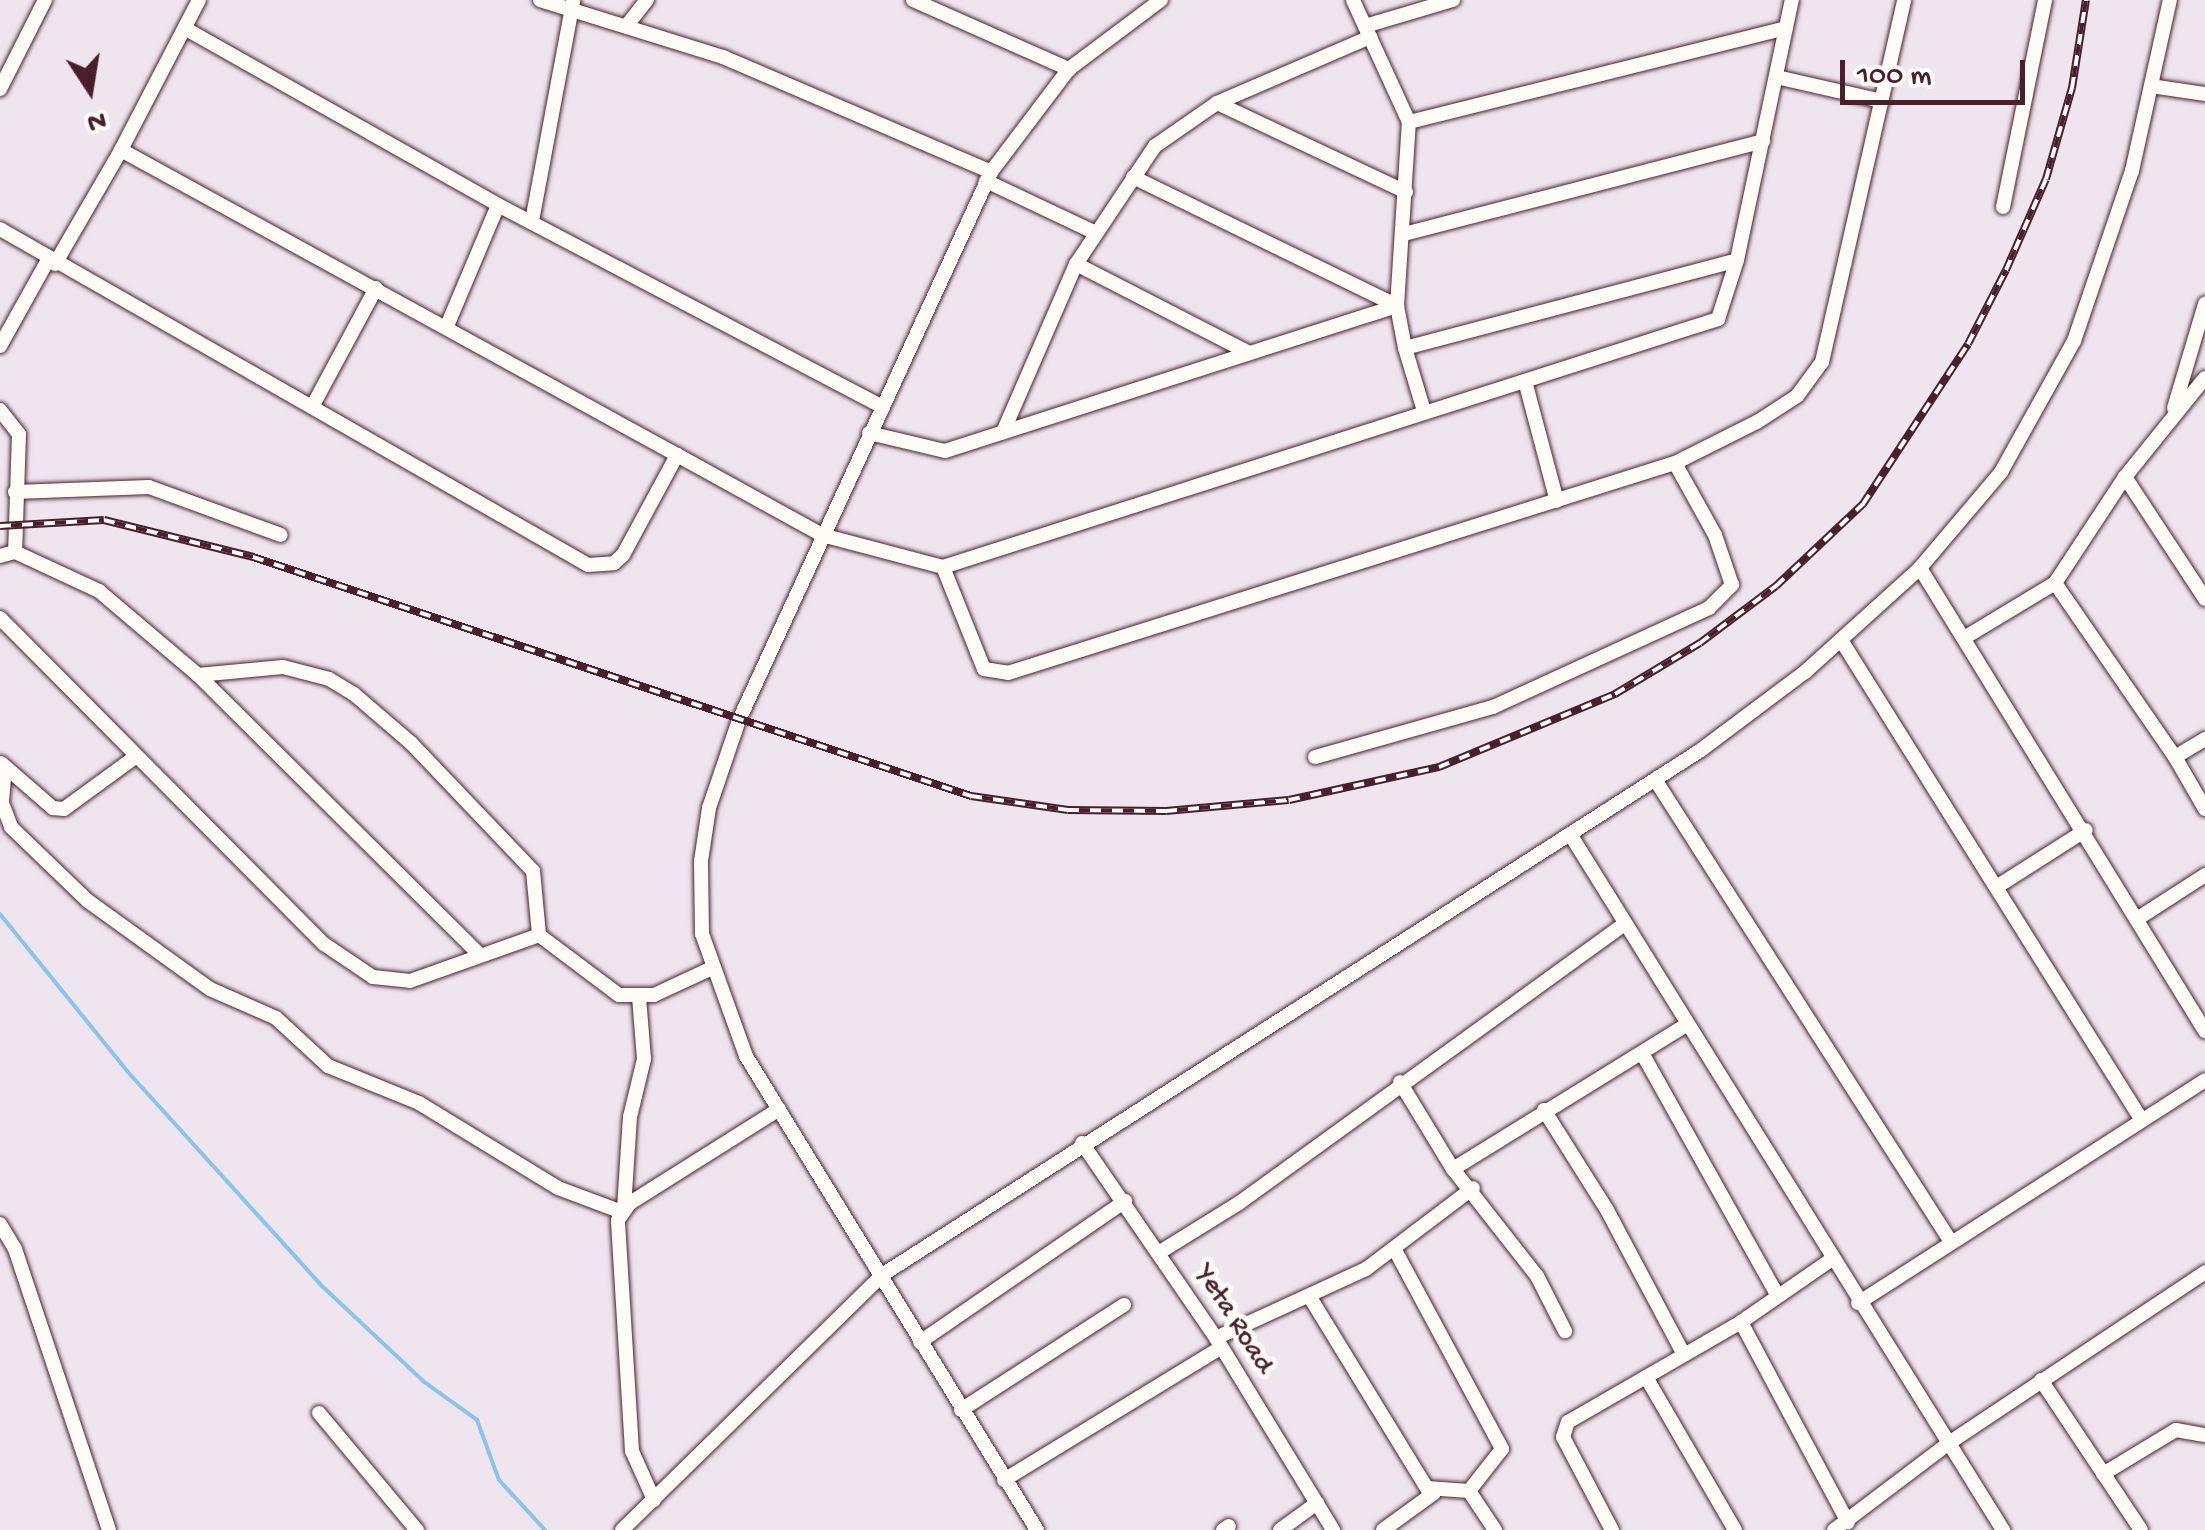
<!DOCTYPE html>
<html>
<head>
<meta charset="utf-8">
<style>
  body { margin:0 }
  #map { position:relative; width:2205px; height:1530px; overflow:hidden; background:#efe5ef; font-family:"Gochi Hand",sans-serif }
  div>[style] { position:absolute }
  .stream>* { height:4px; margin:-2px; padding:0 2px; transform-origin:2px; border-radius:2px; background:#8bc3ea }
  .roads { filter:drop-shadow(0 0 2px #4a1f2b) drop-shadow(0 0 2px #4a1f2b) }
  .minor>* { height:14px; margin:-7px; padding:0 7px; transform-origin:7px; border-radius:7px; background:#fdfcf7 }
  .rail>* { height:8px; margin-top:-4px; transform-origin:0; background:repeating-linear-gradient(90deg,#fdfcf7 0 11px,#4a1f2b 0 22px); box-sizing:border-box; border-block:2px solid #4a1f2b }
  span { translate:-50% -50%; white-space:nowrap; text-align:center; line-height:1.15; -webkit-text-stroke:10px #fdfcf7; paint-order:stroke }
  .street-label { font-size:28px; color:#4a1f2b }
  .north { position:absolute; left:40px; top:40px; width:100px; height:100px; -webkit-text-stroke:8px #fdfcf7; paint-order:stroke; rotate:168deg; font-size:28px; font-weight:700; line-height:40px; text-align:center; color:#4a1f2b }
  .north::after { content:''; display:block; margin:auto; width:35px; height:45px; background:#4a1f2b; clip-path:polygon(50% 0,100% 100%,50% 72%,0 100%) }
  .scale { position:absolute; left:1840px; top:60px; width:185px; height:45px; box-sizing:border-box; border:5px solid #4a1f2b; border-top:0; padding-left:12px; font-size:30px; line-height:35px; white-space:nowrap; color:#4a1f2b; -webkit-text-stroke:8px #fdfcf7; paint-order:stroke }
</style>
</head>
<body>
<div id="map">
  <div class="stream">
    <div style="left:0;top:914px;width:202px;rotate:51deg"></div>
    <div style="left:127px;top:1071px;width:290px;rotate:47.8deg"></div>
    <div style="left:322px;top:1286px;width:139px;rotate:43.2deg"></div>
    <div style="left:423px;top:1381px;width:67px;rotate:35.8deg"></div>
    <div style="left:477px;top:1420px;width:64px;rotate:69.9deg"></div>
    <div style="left:499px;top:1480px;width:68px;rotate:47.4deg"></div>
  </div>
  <div class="roads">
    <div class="minor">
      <div style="left:199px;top:0;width:169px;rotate:117.5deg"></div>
      <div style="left:121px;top:150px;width:634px;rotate:28.75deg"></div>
      <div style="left:540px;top:0;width:192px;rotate:17.3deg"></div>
      <div style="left:723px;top:57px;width:292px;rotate:23.2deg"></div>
      <div style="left:913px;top:0;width:171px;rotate:23.9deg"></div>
      <div style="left:628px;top:24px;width:31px;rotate:-52deg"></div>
      <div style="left:1365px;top:26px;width:92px;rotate:-16.5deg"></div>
      <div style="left:186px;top:29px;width:358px;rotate:29.4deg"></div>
      <div style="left:498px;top:205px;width:434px;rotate:27.7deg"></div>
      <div style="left:1776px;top:77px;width:109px;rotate:12.8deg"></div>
      <div style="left:2151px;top:86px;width:55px;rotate:8.4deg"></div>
      <div style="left:0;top:89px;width:100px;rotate:-63.2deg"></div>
      <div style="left:1217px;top:103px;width:209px;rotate:25.2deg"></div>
      <div style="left:1409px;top:122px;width:388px;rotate:-14deg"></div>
      <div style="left:1133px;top:177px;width:294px;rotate:26deg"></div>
      <div style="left:1397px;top:306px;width:43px;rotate:79.2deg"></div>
      <div style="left:1405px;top:348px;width:343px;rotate:-14.8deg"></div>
      <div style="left:986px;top:181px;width:119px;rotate:25.3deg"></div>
      <div style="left:2003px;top:207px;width:211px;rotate:-78.5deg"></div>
      <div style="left:532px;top:221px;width:224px;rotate:-79.4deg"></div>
      <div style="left:0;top:229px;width:677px;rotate:29.74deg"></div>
      <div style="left:588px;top:565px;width:26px;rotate:-4deg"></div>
      <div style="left:614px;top:563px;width:12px;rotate:-42deg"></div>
      <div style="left:623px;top:555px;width:114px;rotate:-61.6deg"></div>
      <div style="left:677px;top:455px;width:166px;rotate:28.9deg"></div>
      <div style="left:822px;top:535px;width:125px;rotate:14.8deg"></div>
      <div style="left:943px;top:567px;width:814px;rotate:-17.74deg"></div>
      <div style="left:1718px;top:319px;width:62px;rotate:-72.1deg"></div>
      <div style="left:1737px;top:260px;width:266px;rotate:-78.1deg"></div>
      <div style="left:1404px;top:234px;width:371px;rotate:-14.5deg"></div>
      <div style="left:55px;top:264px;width:132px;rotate:-59.9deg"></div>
      <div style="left:1076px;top:264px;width:195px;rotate:27.2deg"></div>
      <div style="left:447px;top:326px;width:131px;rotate:-67.1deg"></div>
      <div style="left:0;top:346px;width:98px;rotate:-60.8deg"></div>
      <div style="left:1405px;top:348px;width:66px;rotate:73.2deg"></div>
      <div style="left:1525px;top:381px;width:124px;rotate:75.1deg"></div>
      <div style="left:312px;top:407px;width:135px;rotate:-61.7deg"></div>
      <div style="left:2174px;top:408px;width:109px;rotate:-73.4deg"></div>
      <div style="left:0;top:410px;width:31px;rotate:52deg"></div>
      <div style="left:19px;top:434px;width:118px;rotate:91.9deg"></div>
      <div style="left:1003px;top:432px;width:183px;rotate:-66.5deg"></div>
      <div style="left:1076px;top:264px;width:142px;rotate:-56.2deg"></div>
      <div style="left:1155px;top:146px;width:75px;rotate:-34.7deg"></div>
      <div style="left:1217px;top:103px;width:167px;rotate:-23.3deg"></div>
      <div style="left:869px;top:433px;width:78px;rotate:13.3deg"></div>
      <div style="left:945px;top:451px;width:475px;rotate:-17.8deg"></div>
      <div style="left:1397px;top:306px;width:184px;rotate:-86.3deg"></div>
      <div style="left:1409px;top:122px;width:134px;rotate:-114.7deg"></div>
      <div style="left:2125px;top:477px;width:146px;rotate:56.7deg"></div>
      <div style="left:15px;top:492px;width:134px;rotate:-2.1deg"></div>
      <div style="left:149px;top:487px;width:140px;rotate:20deg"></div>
      <div style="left:0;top:556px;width:16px;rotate:-15deg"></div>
      <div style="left:15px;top:552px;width:93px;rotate:24.9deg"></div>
      <div style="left:99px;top:591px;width:130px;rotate:40.3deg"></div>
      <div style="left:198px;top:675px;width:85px;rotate:-5.4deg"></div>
      <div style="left:283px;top:667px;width:48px;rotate:14.6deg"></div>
      <div style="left:329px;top:679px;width:29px;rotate:31deg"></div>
      <div style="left:354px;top:694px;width:75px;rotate:40.7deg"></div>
      <div style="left:411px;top:743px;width:177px;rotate:46.4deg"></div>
      <div style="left:533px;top:871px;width:64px;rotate:84.6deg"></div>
      <div style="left:943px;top:567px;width:110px;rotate:68.1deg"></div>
      <div style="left:984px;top:669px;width:24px;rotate:9deg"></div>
      <div style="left:1008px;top:673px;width:699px;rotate:-17.48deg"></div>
      <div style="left:1675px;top:463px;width:92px;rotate:-26.6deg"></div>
      <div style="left:1757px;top:422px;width:48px;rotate:-33deg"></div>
      <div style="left:1797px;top:396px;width:42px;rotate:-53.7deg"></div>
      <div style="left:1822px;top:362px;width:371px;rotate:-77.2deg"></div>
      <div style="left:1920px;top:568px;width:544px;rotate:58.39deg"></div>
      <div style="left:2055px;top:583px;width:211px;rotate:55.4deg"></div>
      <div style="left:0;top:618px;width:460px;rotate:45.2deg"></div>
      <div style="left:324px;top:944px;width:59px;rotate:34deg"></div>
      <div style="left:373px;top:977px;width:37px;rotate:6deg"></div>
      <div style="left:410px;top:981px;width:137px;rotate:-19.6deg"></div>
      <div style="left:539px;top:935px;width:100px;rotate:36.9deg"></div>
      <div style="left:619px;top:995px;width:35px"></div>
      <div style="left:654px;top:995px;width:62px;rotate:-24.9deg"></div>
      <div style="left:1964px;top:638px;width:106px;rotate:-31.1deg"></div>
      <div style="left:2055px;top:583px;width:127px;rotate:-56.6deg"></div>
      <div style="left:2125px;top:477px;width:127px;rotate:-51.1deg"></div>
      <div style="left:1841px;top:640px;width:565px;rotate:57.94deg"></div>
      <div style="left:198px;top:675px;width:395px;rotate:44.8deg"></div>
      <div style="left:2205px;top:739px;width:35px;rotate:149deg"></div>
      <div style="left:2175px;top:757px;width:60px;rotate:60deg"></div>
      <div style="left:1315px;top:757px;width:185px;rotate:-15.7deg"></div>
      <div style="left:1493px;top:707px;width:238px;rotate:-24.6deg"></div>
      <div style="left:1709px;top:608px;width:33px;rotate:-45deg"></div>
      <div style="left:1732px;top:585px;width:53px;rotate:-108.8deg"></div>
      <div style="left:1715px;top:535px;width:82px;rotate:-119.1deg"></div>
      <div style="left:1px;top:763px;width:69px;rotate:40.9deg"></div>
      <div style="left:53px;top:808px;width:11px;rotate:5deg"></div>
      <div style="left:64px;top:809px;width:88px;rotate:-36.2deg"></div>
      <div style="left:5px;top:767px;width:36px;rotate:95deg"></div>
      <div style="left:2px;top:803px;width:26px;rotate:69deg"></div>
      <div style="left:11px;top:827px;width:107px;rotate:43.9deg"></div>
      <div style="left:88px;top:901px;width:150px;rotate:35.8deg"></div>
      <div style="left:210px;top:989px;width:72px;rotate:23.7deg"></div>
      <div style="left:276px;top:1018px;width:71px;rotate:42.7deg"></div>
      <div style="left:328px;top:1066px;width:98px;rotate:22.1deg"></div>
      <div style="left:419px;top:1103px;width:163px;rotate:31.4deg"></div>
      <div style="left:558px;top:1188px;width:68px;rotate:20.6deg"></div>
      <div style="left:1656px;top:781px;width:547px;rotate:57.38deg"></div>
      <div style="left:1570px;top:834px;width:820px;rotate:58.11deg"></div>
      <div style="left:1998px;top:886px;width:104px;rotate:-32.5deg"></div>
      <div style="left:2137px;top:919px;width:81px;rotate:-32.9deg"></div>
      <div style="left:1642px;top:1053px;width:278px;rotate:60.8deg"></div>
      <div style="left:1400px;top:1082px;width:102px;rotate:58.7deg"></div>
      <div style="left:1453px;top:1169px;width:136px;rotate:51.9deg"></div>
      <div style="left:1537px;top:1276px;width:62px;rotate:63deg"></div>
      <div style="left:1544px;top:1110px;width:118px;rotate:57.8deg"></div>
      <div style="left:1607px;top:1210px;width:162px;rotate:62deg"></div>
      <div style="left:1082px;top:1143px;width:237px;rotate:55.5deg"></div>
      <div style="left:1216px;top:1338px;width:225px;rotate:58.6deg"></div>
      <div style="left:1453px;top:1169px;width:274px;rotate:-31.7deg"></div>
      <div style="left:624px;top:1209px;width:92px;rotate:-86.3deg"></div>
      <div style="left:630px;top:1117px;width:60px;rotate:-76.4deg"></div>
      <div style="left:644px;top:1059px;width:62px;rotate:-94.6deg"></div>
      <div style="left:0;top:1224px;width:29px;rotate:59deg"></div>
      <div style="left:15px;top:1249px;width:296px;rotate:71.5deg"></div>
      <div style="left:1395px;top:1250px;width:226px;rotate:61.7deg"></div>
      <div style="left:1502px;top:1449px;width:53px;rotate:128.2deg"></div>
      <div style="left:1160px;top:1252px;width:93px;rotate:-31.8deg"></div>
      <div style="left:1239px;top:1203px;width:474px;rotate:-35.9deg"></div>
      <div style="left:1311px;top:1299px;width:222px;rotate:58.5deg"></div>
      <div style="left:1427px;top:1488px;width:42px;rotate:4.1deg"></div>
      <div style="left:1469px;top:1491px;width:47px;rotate:56.3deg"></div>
      <div style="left:1858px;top:1303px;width:412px;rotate:-32.7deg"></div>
      <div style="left:1741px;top:1322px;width:227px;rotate:61.9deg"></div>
      <div style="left:1216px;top:1338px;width:165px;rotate:-24.7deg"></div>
      <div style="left:1366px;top:1269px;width:134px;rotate:-37.1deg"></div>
      <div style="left:920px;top:1342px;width:249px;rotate:-34.5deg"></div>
      <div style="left:1646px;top:1377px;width:177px;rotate:59.8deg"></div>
      <div style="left:2041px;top:1380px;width:180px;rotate:56.3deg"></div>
      <div style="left:961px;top:1410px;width:194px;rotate:-32.8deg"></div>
      <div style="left:319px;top:1413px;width:153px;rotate:50.1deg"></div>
      <div style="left:2103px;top:1474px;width:85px;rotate:-31.1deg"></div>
      <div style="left:2176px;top:1430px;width:29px;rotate:10deg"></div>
      <div style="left:1004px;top:1480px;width:253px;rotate:-31.4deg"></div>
      <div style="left:654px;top:1500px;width:54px;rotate:-114.2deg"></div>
      <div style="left:632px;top:1451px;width:231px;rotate:-93.5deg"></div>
      <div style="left:618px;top:1220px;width:21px;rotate:-55deg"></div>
      <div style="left:630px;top:1203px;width:176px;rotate:-32.2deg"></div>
      <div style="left:622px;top:1530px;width:364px;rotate:-44.4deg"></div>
      <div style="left:882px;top:1275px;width:973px;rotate:-32.66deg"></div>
      <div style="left:1701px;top:750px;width:130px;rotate:-36.9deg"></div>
      <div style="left:1805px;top:672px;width:155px;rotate:-42.1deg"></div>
      <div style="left:1920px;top:568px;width:126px;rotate:-49.8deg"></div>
      <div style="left:2001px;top:472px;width:150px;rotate:-60.9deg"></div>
      <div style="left:2074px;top:341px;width:180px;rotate:-71.2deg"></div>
      <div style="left:2132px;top:171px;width:175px;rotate:-77.5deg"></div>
      <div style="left:1037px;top:1530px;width:556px;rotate:-121.55deg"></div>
      <div style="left:746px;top:1056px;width:130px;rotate:-109.8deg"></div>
      <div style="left:702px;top:934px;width:73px;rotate:-90.8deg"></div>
      <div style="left:701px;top:861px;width:54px;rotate:-81.4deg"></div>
      <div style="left:709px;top:808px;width:93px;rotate:-71.2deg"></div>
      <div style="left:739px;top:720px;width:603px;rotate:-65.3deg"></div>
      <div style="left:991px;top:172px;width:129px;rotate:-52.9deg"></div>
      <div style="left:1069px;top:69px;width:115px;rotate:-36.9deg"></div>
      <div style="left:1223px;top:1530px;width:7px;rotate:-34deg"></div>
      <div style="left:1280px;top:1530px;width:46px;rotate:-36.1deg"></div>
      <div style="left:1383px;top:1530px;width:63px;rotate:-36deg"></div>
      <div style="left:1612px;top:1530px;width:105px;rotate:-117.8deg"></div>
      <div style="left:1563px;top:1437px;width:16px;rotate:-72deg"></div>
      <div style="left:1568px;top:1422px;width:200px;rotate:-30deg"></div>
      <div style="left:1741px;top:1322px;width:109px;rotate:-34.6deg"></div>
      <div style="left:1834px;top:1530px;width:144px;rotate:-37.1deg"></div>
      <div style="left:1949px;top:1443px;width:308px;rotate:-33.7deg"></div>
    </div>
  </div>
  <div class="rail">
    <div style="left:0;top:526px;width:104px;rotate:-3.3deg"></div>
    <div style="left:104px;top:520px;width:154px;rotate:13.9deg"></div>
    <div style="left:253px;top:557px;width:757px;rotate:18.41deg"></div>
    <div style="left:971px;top:796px;width:98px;rotate:8.2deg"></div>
    <div style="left:1068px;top:810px;width:98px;rotate:0.6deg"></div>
    <div style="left:1166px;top:811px;width:123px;rotate:-5.1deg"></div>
    <div style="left:1289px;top:800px;width:154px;rotate:-12.4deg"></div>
    <div style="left:1439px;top:767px;width:191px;rotate:-22.5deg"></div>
    <div style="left:1615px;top:694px;width:99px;rotate:-31deg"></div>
    <div style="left:1700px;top:643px;width:95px;rotate:-36.9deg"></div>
    <div style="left:1776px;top:586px;width:120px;rotate:-43.3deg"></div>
    <div style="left:1863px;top:504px;width:191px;rotate:-56.7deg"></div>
    <div style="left:1968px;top:344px;width:83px;rotate:-62.8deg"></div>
    <div style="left:2006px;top:270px;width:99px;rotate:-66.3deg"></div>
    <div style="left:2046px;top:179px;width:95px;rotate:-74.1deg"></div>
    <div style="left:2072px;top:88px;width:89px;rotate:-81deg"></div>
  </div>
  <div class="street-label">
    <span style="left:1233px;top:1320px;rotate:58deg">Yeta Road</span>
  </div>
  <div class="north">N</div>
  <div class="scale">100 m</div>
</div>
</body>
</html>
